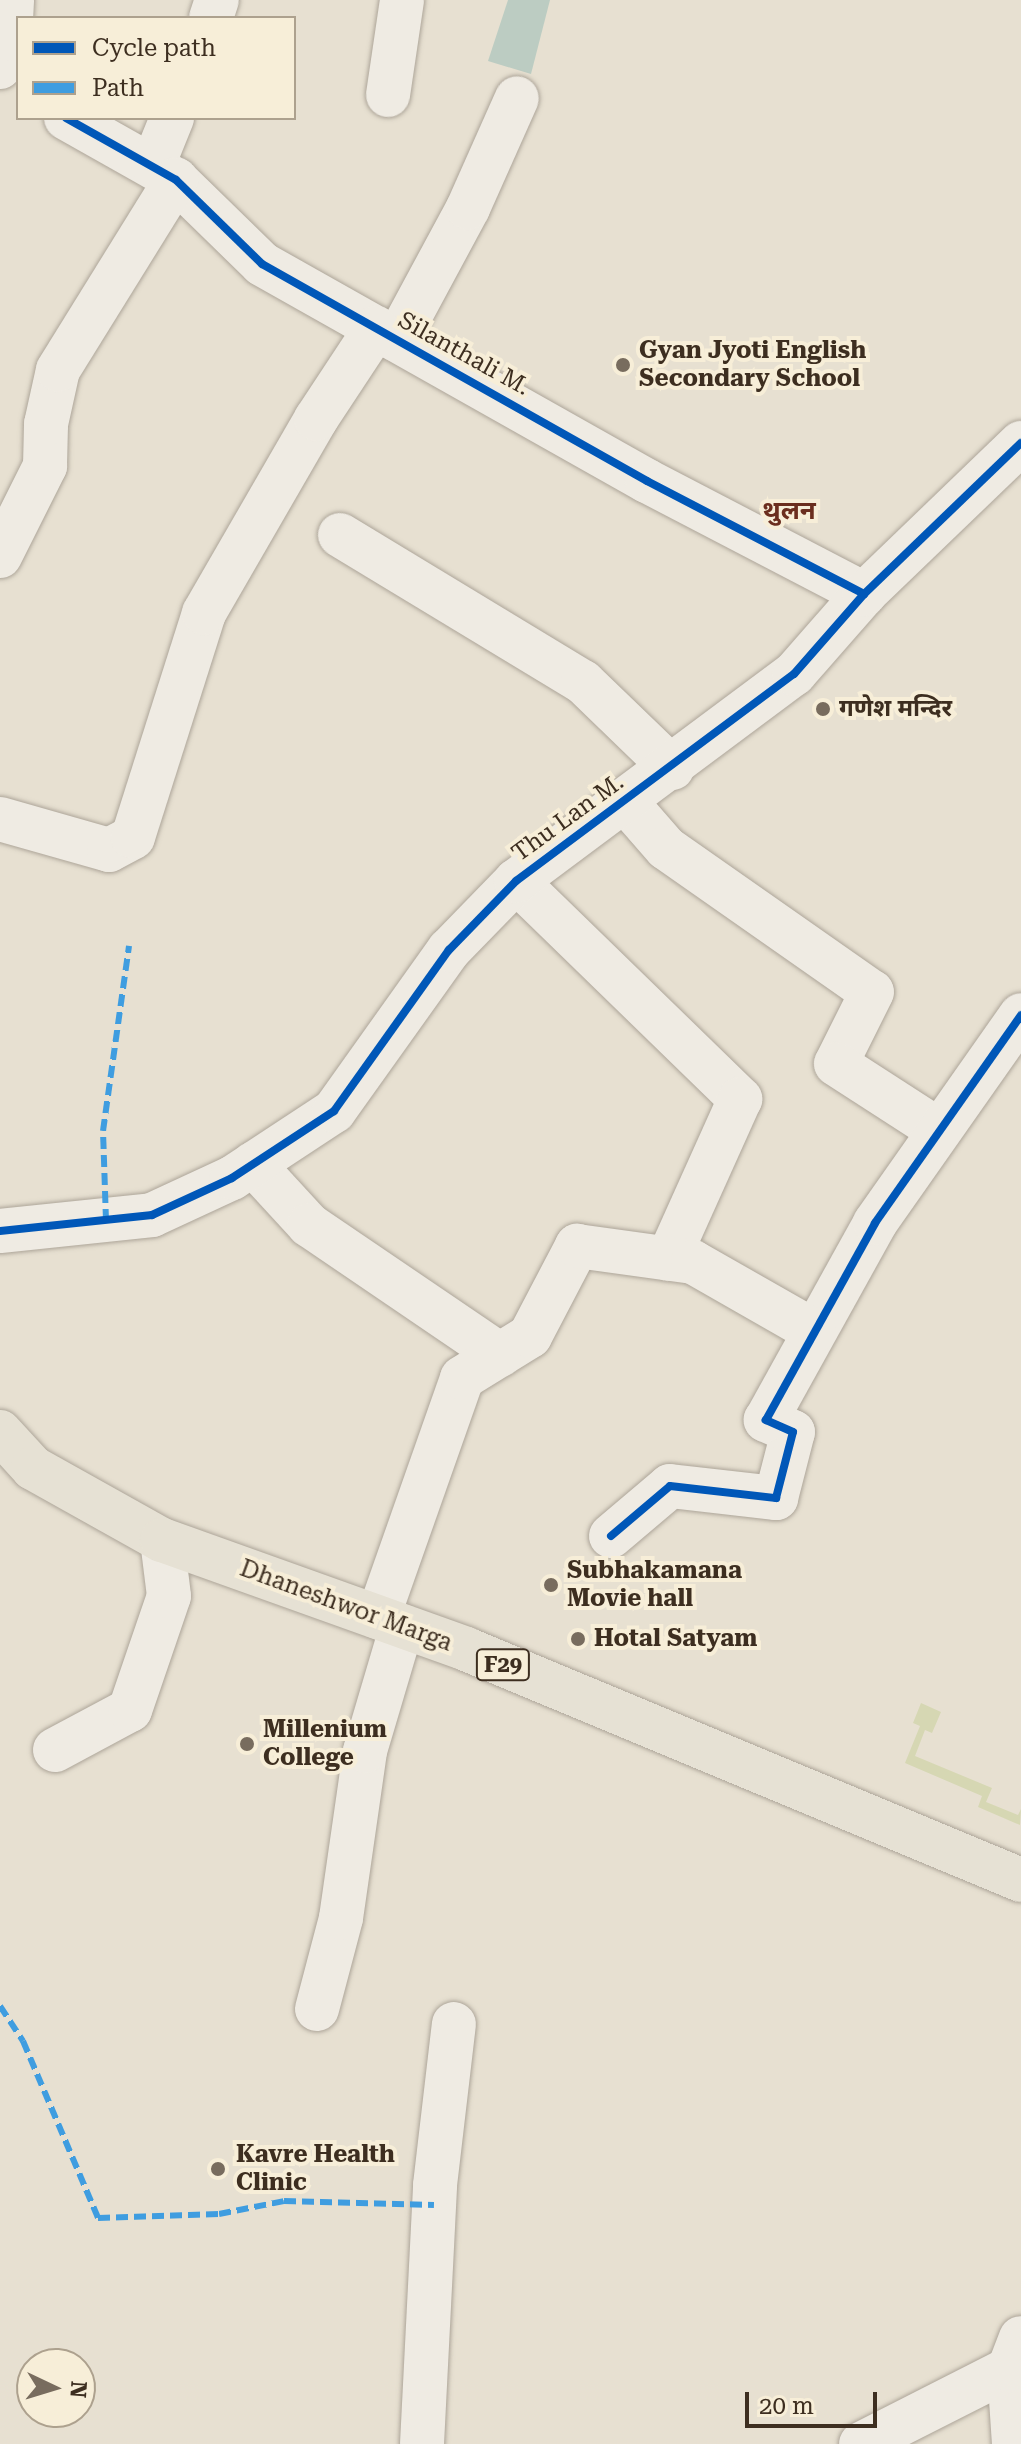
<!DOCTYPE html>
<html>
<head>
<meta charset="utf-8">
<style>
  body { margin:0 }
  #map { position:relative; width:1021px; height:2444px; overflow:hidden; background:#e7e0d1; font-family:"Roboto Serif","Noto Sans Devanagari",serif }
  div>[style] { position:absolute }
  .green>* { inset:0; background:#d6d7b3 }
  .water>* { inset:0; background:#bcccc2 }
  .roads { filter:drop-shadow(0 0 2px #ada599) drop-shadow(0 0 2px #ada599) }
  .street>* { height:44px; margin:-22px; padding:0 22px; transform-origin:22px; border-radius:22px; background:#efebe3 }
  .primary>* { height:44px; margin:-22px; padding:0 22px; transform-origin:22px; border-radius:22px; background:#e6e1d4 }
  .quiet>* { height:6px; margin-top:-3px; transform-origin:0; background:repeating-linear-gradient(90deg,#3f9de0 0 12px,transparent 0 18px) }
  .cycleway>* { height:8px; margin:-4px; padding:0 4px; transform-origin:4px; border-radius:4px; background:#0057b8 }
  .dots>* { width:22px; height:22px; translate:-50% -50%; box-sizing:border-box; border:4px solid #f7eed8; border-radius:50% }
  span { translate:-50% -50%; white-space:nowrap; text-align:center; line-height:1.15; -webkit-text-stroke:8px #f7eed8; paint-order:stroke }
  .shield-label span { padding:2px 6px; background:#f7eed8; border:2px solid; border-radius:6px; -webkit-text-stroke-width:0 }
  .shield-label { font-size:22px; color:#3d2e20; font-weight:700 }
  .poi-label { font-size:24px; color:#3d2e20; font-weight:700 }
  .left { translate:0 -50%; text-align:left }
  .street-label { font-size:24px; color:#3d2e20 }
  .neighbourhood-label { font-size:26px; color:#6b2e1e; font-weight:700 }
  .legend { position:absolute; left:16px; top:16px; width:280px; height:104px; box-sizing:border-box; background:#f7eed8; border:2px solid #ada18e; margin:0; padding:10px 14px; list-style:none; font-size:24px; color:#3d2e20 }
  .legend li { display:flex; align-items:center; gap:16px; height:40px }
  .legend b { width:40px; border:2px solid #ada18e }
  .north { position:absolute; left:16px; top:2348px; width:80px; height:80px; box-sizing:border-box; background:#f7eed8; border:2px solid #ada18e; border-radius:50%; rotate:94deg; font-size:22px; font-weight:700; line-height:32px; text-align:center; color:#3d2e20 }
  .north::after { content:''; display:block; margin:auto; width:28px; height:36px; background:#786c5e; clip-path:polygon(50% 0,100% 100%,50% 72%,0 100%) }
  .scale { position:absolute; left:745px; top:2392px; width:132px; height:36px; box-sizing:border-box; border:4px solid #3d2e20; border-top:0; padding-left:10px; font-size:24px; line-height:28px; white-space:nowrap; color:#3d2e20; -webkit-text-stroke:6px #f7eed8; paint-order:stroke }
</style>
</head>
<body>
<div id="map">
  <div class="green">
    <div style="clip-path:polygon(921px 1703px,941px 1712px,932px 1733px,925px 1730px,915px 1756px,992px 1788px,986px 1802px,1018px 1815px,1021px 1809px,1020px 1825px,978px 1807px,982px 1796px,905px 1763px,920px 1726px,913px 1723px)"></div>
  </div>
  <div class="water">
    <div style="clip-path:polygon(508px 0,550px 0,531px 74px,488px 61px)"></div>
  </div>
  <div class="roads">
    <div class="street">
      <div style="left:211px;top:18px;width:19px;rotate:-72deg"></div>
      <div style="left:0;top:67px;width:30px;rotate:-70deg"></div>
      <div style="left:10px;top:39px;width:39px;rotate:-87deg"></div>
      <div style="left:388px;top:95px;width:96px;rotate:-81.6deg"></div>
      <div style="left:66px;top:118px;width:126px;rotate:29.4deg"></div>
      <div style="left:176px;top:180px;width:120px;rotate:44.3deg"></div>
      <div style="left:262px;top:264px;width:442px;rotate:29.4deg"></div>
      <div style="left:647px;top:481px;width:245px;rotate:27.5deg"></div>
      <div style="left:153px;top:165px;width:51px;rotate:-68deg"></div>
      <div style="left:397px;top:340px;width:150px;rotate:-61.7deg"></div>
      <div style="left:468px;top:208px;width:120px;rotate:-66deg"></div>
      <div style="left:340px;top:535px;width:284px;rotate:31.2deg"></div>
      <div style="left:583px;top:682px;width:124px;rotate:44deg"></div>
      <div style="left:0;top:556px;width:101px;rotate:-63.4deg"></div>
      <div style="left:45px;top:466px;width:42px;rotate:-88.6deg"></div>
      <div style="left:46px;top:424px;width:55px;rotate:-77.5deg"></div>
      <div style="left:58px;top:370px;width:224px;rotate:-58.2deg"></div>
      <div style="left:625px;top:801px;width:62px;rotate:48.9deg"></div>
      <div style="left:666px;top:848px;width:251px;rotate:35deg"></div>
      <div style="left:872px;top:992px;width:80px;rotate:116.6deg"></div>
      <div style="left:836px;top:1064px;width:120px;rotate:32.8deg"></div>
      <div style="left:0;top:819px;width:113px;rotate:15.9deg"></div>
      <div style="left:109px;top:850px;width:27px;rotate:-28deg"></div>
      <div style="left:133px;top:837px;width:235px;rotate:-72.4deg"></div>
      <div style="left:204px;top:613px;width:224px;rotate:-60deg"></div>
      <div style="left:316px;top:419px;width:109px;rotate:-56.6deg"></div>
      <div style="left:516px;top:881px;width:313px;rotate:44.2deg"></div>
      <div style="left:740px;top:1099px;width:175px;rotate:114.2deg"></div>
      <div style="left:253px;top:1164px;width:83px;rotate:47.4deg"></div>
      <div style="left:309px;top:1225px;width:231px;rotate:34.2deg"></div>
      <div style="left:0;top:1231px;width:153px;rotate:-6deg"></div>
      <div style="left:152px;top:1215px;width:88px;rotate:-24.8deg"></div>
      <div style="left:232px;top:1178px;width:122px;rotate:-33.3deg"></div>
      <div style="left:334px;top:1111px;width:198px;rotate:-54.5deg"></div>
      <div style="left:449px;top:950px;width:96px;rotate:-45.8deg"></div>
      <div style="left:516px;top:881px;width:347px;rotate:-36.7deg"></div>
      <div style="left:794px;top:674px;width:106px;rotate:-48.8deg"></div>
      <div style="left:864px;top:594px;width:218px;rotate:-43.9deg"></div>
      <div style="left:611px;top:1536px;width:77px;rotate:-40.3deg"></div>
      <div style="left:670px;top:1486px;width:107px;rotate:6.5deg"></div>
      <div style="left:776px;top:1498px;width:68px;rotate:-75.6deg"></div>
      <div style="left:793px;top:1432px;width:30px;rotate:-156deg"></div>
      <div style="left:766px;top:1420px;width:225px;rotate:-61deg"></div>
      <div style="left:875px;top:1223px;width:254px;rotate:-54.9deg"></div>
      <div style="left:378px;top:1617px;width:253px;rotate:-70.6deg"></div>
      <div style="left:462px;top:1378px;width:80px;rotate:-31.7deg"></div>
      <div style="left:530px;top:1336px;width:102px;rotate:-62.4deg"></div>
      <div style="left:577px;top:1246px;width:117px;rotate:7.9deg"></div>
      <div style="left:693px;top:1262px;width:139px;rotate:29.7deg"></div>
      <div style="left:55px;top:1750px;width:85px;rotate:-28.1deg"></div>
      <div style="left:130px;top:1710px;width:120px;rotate:-71.1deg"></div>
      <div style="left:169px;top:1596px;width:56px;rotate:-97.1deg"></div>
      <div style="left:317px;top:2009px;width:94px;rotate:-75.2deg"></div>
      <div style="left:341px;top:1918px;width:169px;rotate:-81.8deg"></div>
      <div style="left:365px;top:1751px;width:130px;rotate:-73.5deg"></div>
      <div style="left:1009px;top:2369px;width:75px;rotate:86.2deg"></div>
      <div style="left:422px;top:2444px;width:259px;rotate:-87.1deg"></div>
      <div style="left:435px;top:2185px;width:162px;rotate:-83.3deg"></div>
      <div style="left:861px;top:2444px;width:166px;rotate:-26.9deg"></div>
      <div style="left:1009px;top:2369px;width:33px;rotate:-69deg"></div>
    </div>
    <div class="primary">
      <div style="left:0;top:1432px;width:49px;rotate:47.5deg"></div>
      <div style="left:33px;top:1468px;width:148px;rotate:29.2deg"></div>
      <div style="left:162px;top:1540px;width:323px;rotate:19.7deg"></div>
      <div style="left:466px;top:1649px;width:601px;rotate:22.6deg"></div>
    </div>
  </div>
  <div class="quiet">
    <div style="left:106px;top:1221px;width:90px;rotate:-91.9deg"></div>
    <div style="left:103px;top:1131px;width:187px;rotate:-82deg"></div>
    <div style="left:0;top:2006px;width:42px;rotate:56.7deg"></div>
    <div style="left:23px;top:2041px;width:192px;rotate:67deg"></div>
    <div style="left:98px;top:2218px;width:121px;rotate:-1.9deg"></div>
    <div style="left:219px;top:2214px;width:66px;rotate:-11.3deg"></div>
    <div style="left:284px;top:2201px;width:150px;rotate:1.5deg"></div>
  </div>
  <div class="cycleway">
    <div style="left:66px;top:118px;width:126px;rotate:29.4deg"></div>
    <div style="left:176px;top:180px;width:120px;rotate:44.3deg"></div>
    <div style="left:262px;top:264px;width:442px;rotate:29.4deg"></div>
    <div style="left:647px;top:481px;width:245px;rotate:27.5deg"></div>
    <div style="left:0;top:1231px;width:153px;rotate:-6deg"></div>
    <div style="left:152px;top:1215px;width:88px;rotate:-24.8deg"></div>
    <div style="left:232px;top:1178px;width:122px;rotate:-33.3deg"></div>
    <div style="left:334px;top:1111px;width:198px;rotate:-54.5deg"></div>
    <div style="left:449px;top:950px;width:96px;rotate:-45.8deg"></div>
    <div style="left:516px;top:881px;width:347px;rotate:-36.7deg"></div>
    <div style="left:794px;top:674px;width:106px;rotate:-48.8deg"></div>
    <div style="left:864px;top:594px;width:218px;rotate:-43.9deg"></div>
    <div style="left:611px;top:1536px;width:77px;rotate:-40.3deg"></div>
    <div style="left:670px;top:1486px;width:107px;rotate:6.5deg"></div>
    <div style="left:776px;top:1498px;width:68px;rotate:-75.6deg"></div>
    <div style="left:793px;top:1432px;width:30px;rotate:-156deg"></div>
    <div style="left:766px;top:1420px;width:225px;rotate:-61deg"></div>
    <div style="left:875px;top:1223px;width:254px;rotate:-54.9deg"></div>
  </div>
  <div class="dots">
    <div style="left:623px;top:365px;background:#786c5e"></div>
    <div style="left:823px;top:709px;background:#786c5e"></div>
    <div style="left:551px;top:1585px;background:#786c5e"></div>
    <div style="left:578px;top:1639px;background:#786c5e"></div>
    <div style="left:247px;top:1744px;background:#786c5e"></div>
    <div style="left:218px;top:2169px;background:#786c5e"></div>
  </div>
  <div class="shield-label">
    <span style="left:503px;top:1665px">F29</span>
  </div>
  <div class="poi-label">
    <span class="left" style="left:639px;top:365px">Gyan Jyoti English<br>Secondary School</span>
    <span class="left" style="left:839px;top:709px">गणेश मन्दिर</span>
    <span class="left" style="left:567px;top:1585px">Subhakamana<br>Movie hall</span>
    <span class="left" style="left:594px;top:1639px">Hotal Satyam</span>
    <span class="left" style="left:263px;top:1744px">Millenium<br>College</span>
    <span class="left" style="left:236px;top:2169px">Kavre Health<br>Clinic</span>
  </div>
  <div class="street-label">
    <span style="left:464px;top:354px;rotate:29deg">Silanthali M.</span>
    <span style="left:568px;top:818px;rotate:-36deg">Thu Lan M.</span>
    <span style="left:346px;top:1606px;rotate:20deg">Dhaneshwor Marga</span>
  </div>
  <div class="neighbourhood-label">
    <span style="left:789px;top:511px">थुलन</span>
  </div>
  <ul class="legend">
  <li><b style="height:10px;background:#0057b8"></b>Cycle path</li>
  <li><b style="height:10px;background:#3f9de0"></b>Path</li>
  </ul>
  <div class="north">N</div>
  <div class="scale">20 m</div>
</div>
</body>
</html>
